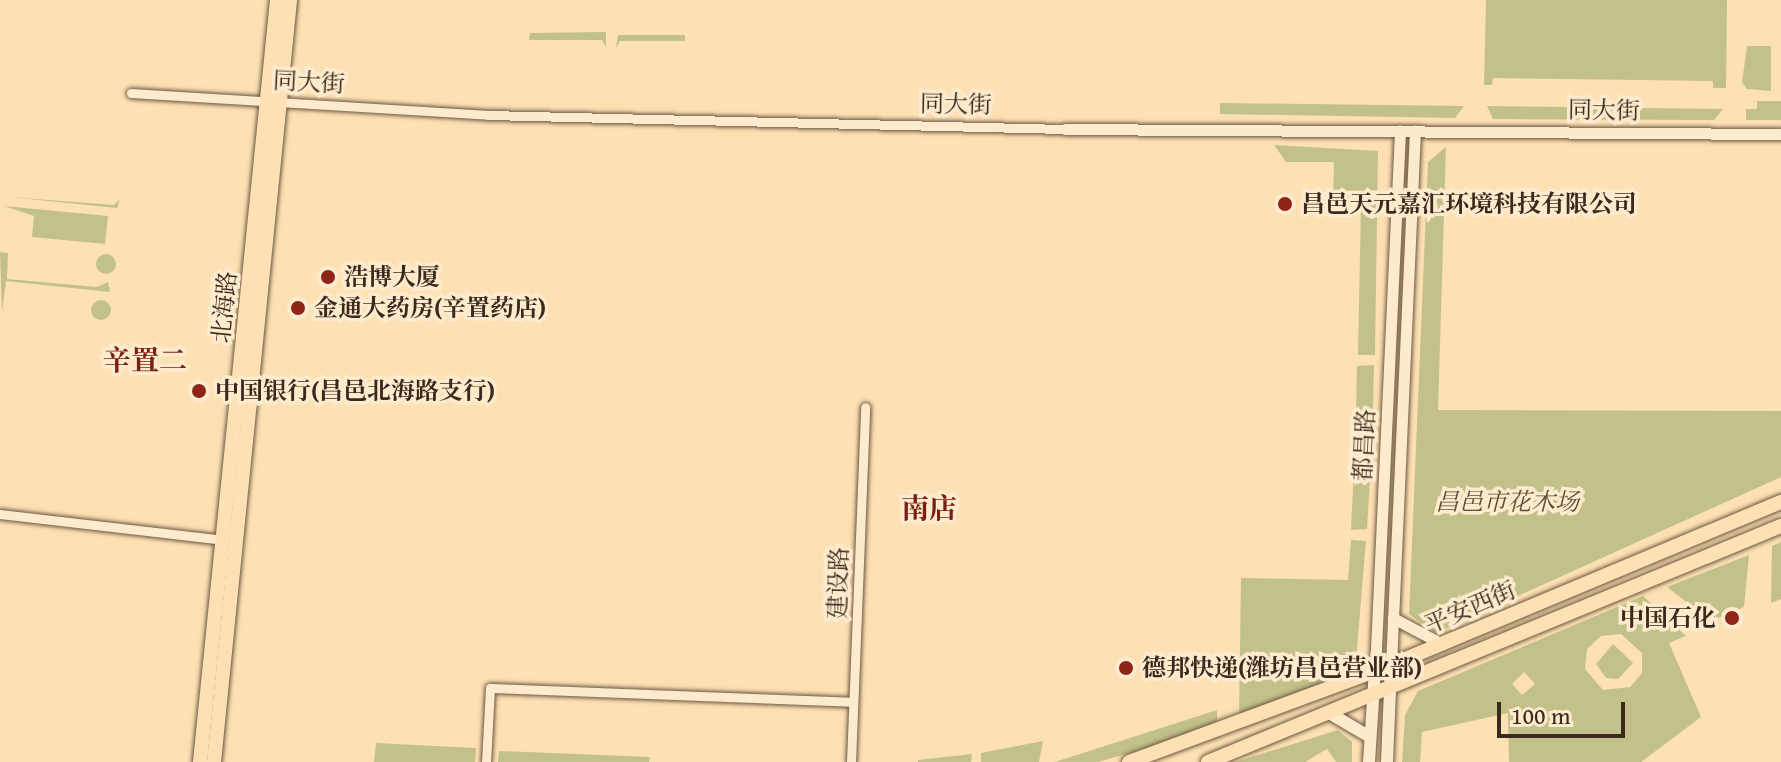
<!DOCTYPE html>
<html>
<head>
<meta charset="utf-8">
<style>
  body { margin:0 }
  #map { position:relative; width:1781px; height:762px; overflow:hidden; background:#fde0b3; font-family:"Gentium Book Plus","Noto Serif SC",serif }
  div>[style] { position:absolute }
  .green>* { inset:0; background:#c3c18a }
  .round { border-radius:50% }
  .roads { filter:drop-shadow(0 0 2px #6b5742) drop-shadow(0 0 2px #6b5742) }
  .minor>* { height:9px; margin:-4.5px; padding:0 4.5px; transform-origin:4.5px; border-radius:4.5px; background:#feebce }
  .tertiary>* { height:11px; margin:-5.5px; padding:0 5.5px; transform-origin:5.5px; border-radius:5.5px; background:#feebce }
  .secondary>* { height:12px; margin:-6px; padding:0 6px; transform-origin:6px; border-radius:6px; background:#feebce }
  .primary>* { height:14px; margin:-7px; padding:0 7px; transform-origin:7px; border-radius:7px; background:#fde0b3 }
  .dots>* { width:22px; height:22px; translate:-50% -50%; box-sizing:border-box; border:4px solid #feebce; border-radius:50% }
  span { translate:-50% -50%; white-space:nowrap; text-align:center; line-height:1.15; -webkit-text-stroke:7px #feebce; paint-order:stroke }
  .street-label { font-size:24px; color:#3a291c }
  .poi-label { font-size:24px; color:#3a291c; font-weight:700 }
  .left { translate:0 -50%; text-align:left }
  .right { translate:-100% -50%; text-align:right }
  .park-label { font-size:24px; color:#5c4f38; font-style:italic }
  .quarter-label { font-size:28px; color:#7a1f14; font-weight:700 }
  .scale { position:absolute; left:1497px; top:702px; width:128px; height:36px; box-sizing:border-box; border:4px solid #3a291c; border-top:0; padding-left:10px; font-size:24px; line-height:28px; white-space:nowrap; color:#3a291c; -webkit-text-stroke:6px #feebce; paint-order:stroke }
</style>
</head>
<body>
<div id="map">
  <div class="green">
    <div style="clip-path:polygon(1486px 0,1727px 0,1726px 88px,1713px 88px,1713px 81px,1493px 78px,1492px 85px,1484px 85px)"></div>
    <div style="clip-path:polygon(606px 32px,606px 47px,602px 40px,529px 40px,530px 33px)"></div>
    <div style="clip-path:polygon(618px 35px,685px 35px,685px 41px,620px 41px,616px 48px)"></div>
    <div style="clip-path:polygon(1747px 46px,1771px 46px,1771px 91px,1747px 89px,1742px 82px)"></div>
    <div style="clip-path:polygon(1757px 101px,1781px 101px,1781px 120px,1746px 120px,1746px 109px,1757px 109px)"></div>
    <div style="clip-path:polygon(1220px 103px,1464px 106px,1455px 118px,1220px 114px)"></div>
    <div style="clip-path:polygon(1487px 106px,1723px 109px,1714px 120px,1493px 119px)"></div>
    <div style="clip-path:polygon(1274px 145px,1378px 151px,1375px 355px,1358px 355px,1361px 204px,1333px 203px,1334px 162px,1286px 162px)"></div>
    <div style="clip-path:polygon(1446px 147px,1438px 410px,1781px 411px,1781px 477px,1436px 633px,1409px 614px,1428px 162px)"></div>
    <div style="clip-path:polygon(8px 197px,114px 205px,120px 199px,117px 208px)"></div>
    <div style="clip-path:polygon(4px 206px,108px 216px,105px 244px,32px 237px,34px 216px)"></div>
    <div style="clip-path:polygon(0 252px,8px 253px,7px 279px,97px 287px,108px 282px,110px 292px,6px 281px,2px 312px)"></div>
    <div class="round" style="left:96px;top:254px;width:20px;height:20px"></div>
    <div class="round" style="left:91px;top:300px;width:20px;height:20px"></div>
    <div style="clip-path:polygon(1374px 365px,1373px 410px,1356px 411px,1357px 366px)"></div>
    <div class="round" style="left:1354px;top:418px;width:18px;height:18px"></div>
    <div style="clip-path:polygon(1355px 444px,1372px 444px,1367px 529px,1351px 530px)"></div>
    <div style="clip-path:polygon(1351px 540px,1366px 541px,1356px 660px,1347px 672px,1239px 718px,1241px 578px,1348px 580px)"></div>
    <div style="clip-path:polygon(1781px 542px,1781px 599px,1771px 603px,1772px 546px)"></div>
    <div style="clip-path:polygon(1749px 555px,1744px 607px,1711px 621px,1667px 587px)"></div>
    <div style="clip-path:polygon(evenodd,1643px 596px,1686px 636px,1669px 643px,1701px 717px,1641px 762px,1509px 762px,1508px 713px,1422px 732px,1420px 762px,1402px 762px,1405px 715px,1418px 691px,1643px 596px,1621px 634px,1642px 653px,1642px 673px,1630px 687px,1603px 690px,1585px 669px,1587px 649px,1601px 636px,1621px 634px,1643px 596px,1524px 672px,1535px 684px,1522px 695px,1512px 684px,1524px 672px)"></div>
    <div style="clip-path:polygon(1613px 644px,1633px 663px,1618px 679px,1606px 678px,1596px 664px)"></div>
    <div style="clip-path:polygon(1217px 710px,1217px 724px,1167px 742px,1098px 762px,1055px 762px)"></div>
    <div style="clip-path:polygon(1338px 730px,1352px 742px,1352px 762px,1336px 762px,1327px 749px,1305px 762px,1235px 762px)"></div>
    <div style="clip-path:polygon(1043px 741px,1039px 762px,981px 762px,981px 753px)"></div>
    <div style="clip-path:polygon(376px 743px,476px 748px,475px 762px,374px 762px)"></div>
    <div style="clip-path:polygon(499px 751px,650px 757px,649px 762px,498px 762px)"></div>
    <div style="clip-path:polygon(972px 754px,971px 762px,918px 762px,918px 760px)"></div>
  </div>
  <div class="roads">
    <div class="minor">
      <div style="left:131px;top:93px;width:358px;rotate:3.5deg"></div>
      <div style="left:488px;top:115px;width:577px;rotate:1.39deg"></div>
      <div style="left:0;top:514px;width:226px;rotate:6.6deg"></div>
      <div style="left:486px;top:762px;width:74px;rotate:-86.9deg"></div>
      <div style="left:490px;top:688px;width:363px;rotate:2.2deg"></div>
      <div style="left:851px;top:762px;width:355px;rotate:-87.7deg"></div>
    </div>
    <div class="tertiary">
      <div style="left:1065px;top:129px;width:716px;rotate:0.4deg"></div>
      <div style="left:1393px;top:618px;width:53px;rotate:28deg"></div>
      <div style="left:1391px;top:665px;width:535px;rotate:-87.43deg"></div>
      <div style="left:1375px;top:670px;width:540px;rotate:-87.34deg"></div>
    </div>
    <div class="secondary">
      <div style="left:1331px;top:714px;width:45px;rotate:30.5deg"></div>
      <div style="left:1369px;top:762px;width:92px;rotate:-86.3deg"></div>
      <div style="left:1387px;top:762px;width:97px;rotate:-87.6deg"></div>
    </div>
    <div class="primary">
      <div style="left:200px;top:762px;width:766px;rotate:-84.23deg"></div>
      <div style="left:214px;top:762px;width:766px;rotate:-84.3deg"></div>
      <div style="left:1129px;top:762px;width:279px;rotate:-20.3deg"></div>
      <div style="left:1391px;top:665px;width:423px;rotate:-22.7deg"></div>
      <div style="left:1208px;top:762px;width:620px;rotate:-22.39deg"></div>
    </div>
  </div>
  <div class="dots">
    <div style="left:1285px;top:204px;background:#8f2418"></div>
    <div style="left:328px;top:277px;background:#8f2418"></div>
    <div style="left:298px;top:308px;background:#8f2418"></div>
    <div style="left:199px;top:391px;background:#8f2418"></div>
    <div style="left:1732px;top:618px;background:#8f2418"></div>
    <div style="left:1126px;top:668px;background:#8f2418"></div>
  </div>
  <div class="street-label">
    <span style="left:309px;top:82px;rotate:3deg">同大街</span>
    <span style="left:956px;top:104px;rotate:1deg">同大街</span>
    <span style="left:1604px;top:110px;rotate:1deg">同大街</span>
    <span style="left:224px;top:307px;rotate:-84deg">北海路</span>
    <span style="left:1364px;top:445px;rotate:-87deg">都昌路</span>
    <span style="left:838px;top:583px;rotate:-88deg">建设路</span>
    <span style="left:1470px;top:607px;rotate:-23deg">平安西街</span>
  </div>
  <div class="poi-label">
    <span class="left" style="left:1301px;top:204px">昌邑天元嘉汇环境科技有限公司</span>
    <span class="left" style="left:344px;top:277px">浩博大厦</span>
    <span class="left" style="left:314px;top:308px">金通大药房(辛置药店)</span>
    <span class="left" style="left:215px;top:391px">中国银行(昌邑北海路支行)</span>
    <span class="right" style="left:1716px;top:618px">中国石化</span>
    <span class="left" style="left:1142px;top:668px">德邦快递(潍坊昌邑营业部)</span>
  </div>
  <div class="park-label">
    <span style="left:1507px;top:502px">昌邑市花木场</span>
  </div>
  <div class="quarter-label">
    <span style="left:145px;top:360px">辛置二</span>
    <span style="left:929px;top:508px">南店</span>
  </div>
  <div class="scale">100 m</div>
</div>
</body>
</html>
